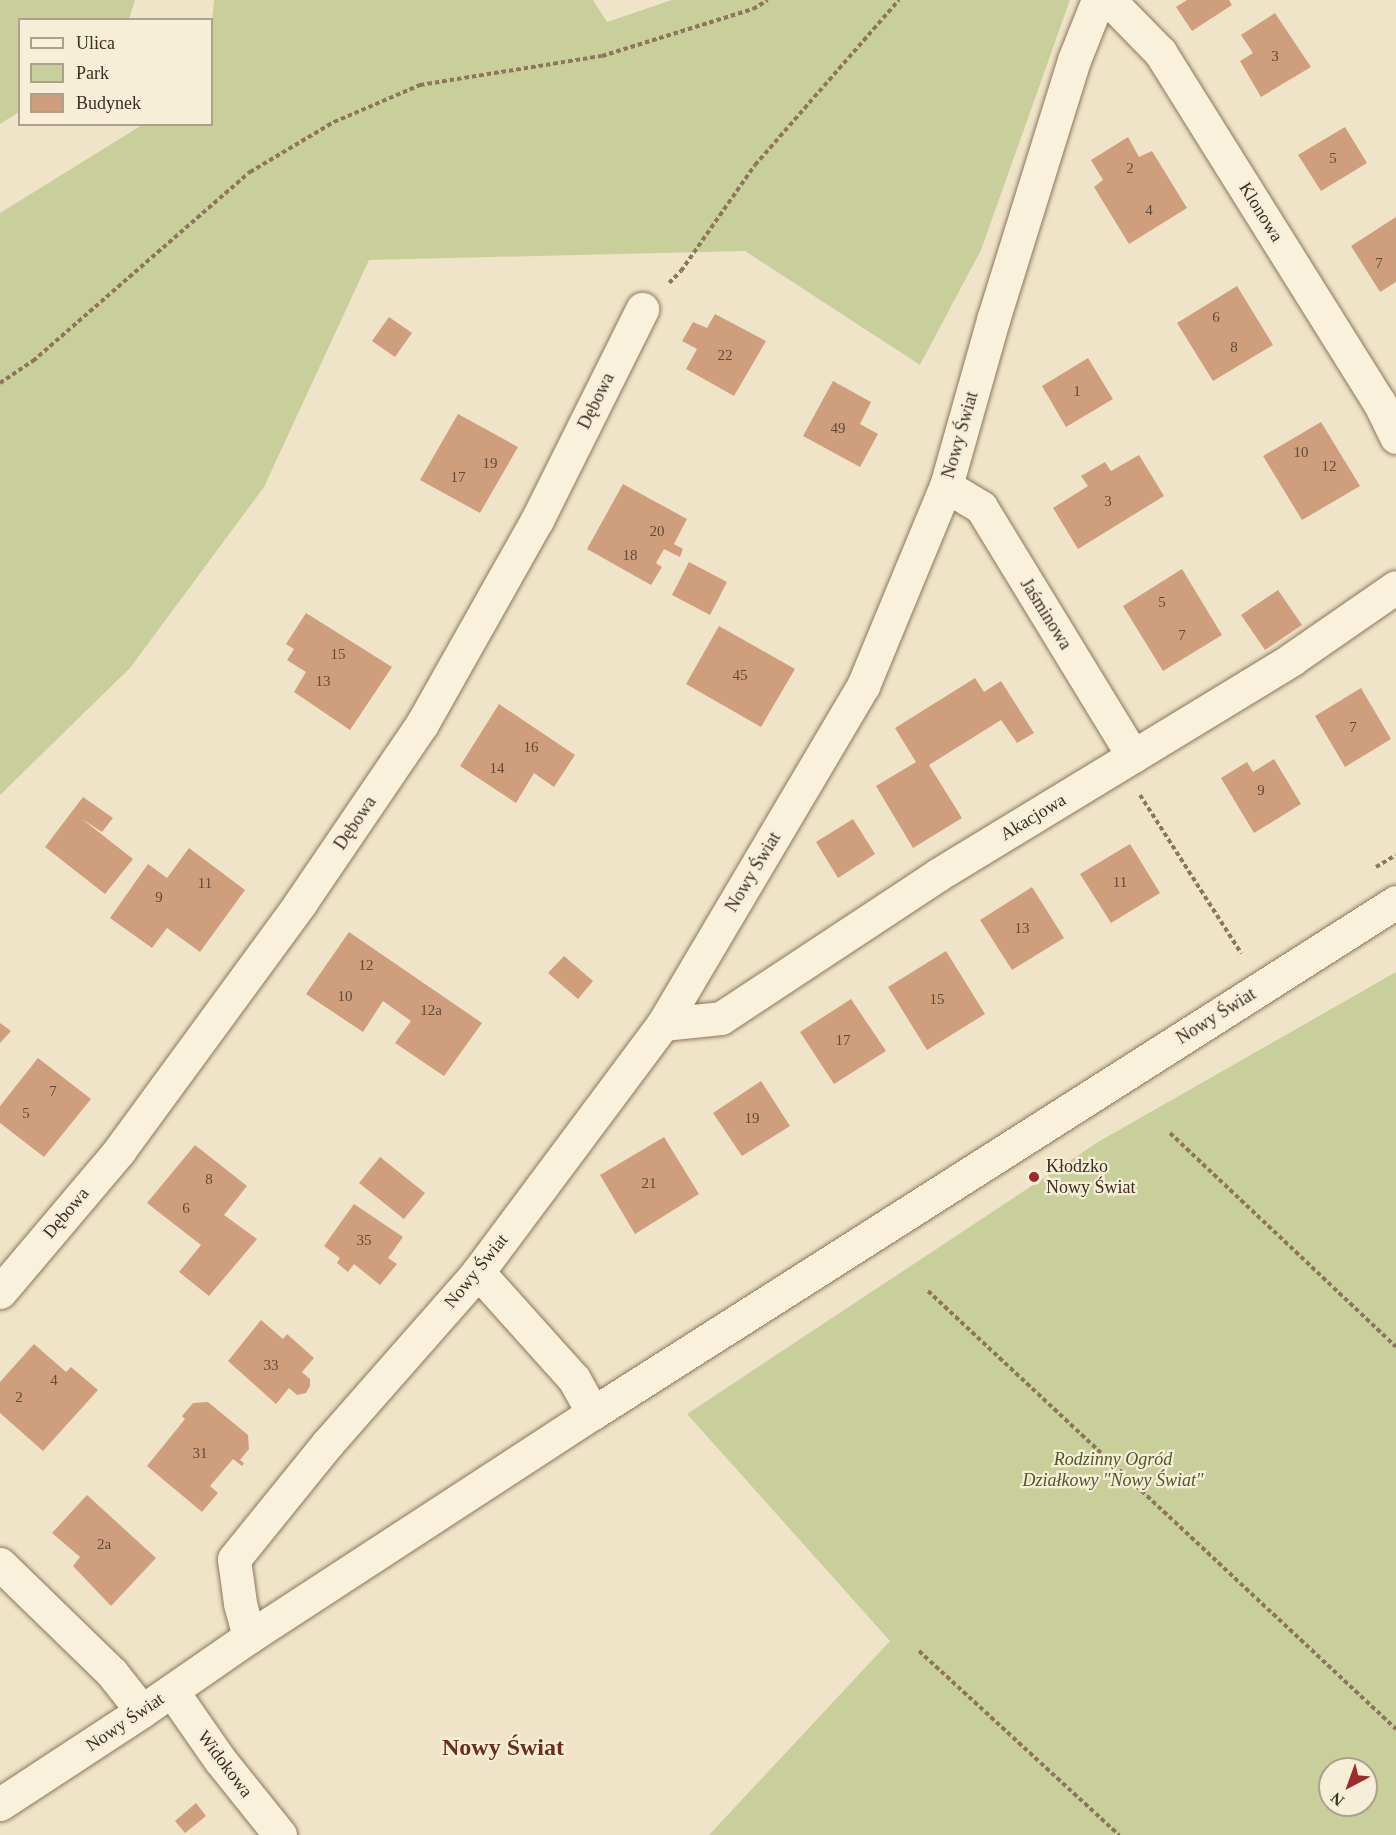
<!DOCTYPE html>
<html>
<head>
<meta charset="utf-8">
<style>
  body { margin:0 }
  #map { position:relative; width:1396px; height:1835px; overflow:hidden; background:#f0e4c8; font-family:Georgia,serif }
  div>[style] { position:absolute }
  .green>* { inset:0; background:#c9cf9b }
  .building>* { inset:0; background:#cf9f7d }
  .path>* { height:4px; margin-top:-2px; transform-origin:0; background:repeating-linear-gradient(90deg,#8d765c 0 4.5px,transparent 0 7.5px) }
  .roads { filter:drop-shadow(0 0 2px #8d765c) drop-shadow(0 0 2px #8d765c) }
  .street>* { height:33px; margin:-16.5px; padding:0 16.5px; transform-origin:16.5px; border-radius:16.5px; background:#faf1dc }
  .secondary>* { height:33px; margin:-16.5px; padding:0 16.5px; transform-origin:16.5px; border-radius:16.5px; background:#faf1dc }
  .dots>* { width:16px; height:16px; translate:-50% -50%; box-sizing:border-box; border:3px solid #f7eed8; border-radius:50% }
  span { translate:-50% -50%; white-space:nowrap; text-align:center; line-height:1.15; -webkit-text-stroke:4.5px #f7eed8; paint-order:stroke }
  .number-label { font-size:15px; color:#624a37 }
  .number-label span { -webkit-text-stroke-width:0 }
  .street-label { font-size:18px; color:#3d2e20 }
  .poi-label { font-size:18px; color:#3d2e20 }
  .left { translate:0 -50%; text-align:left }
  .park-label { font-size:18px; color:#4d5a26; font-style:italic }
  .district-label { font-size:24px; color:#6b2e1e; font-weight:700 }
  .legend { position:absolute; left:18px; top:18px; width:195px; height:108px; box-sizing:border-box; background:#f7eed8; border:2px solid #ada18e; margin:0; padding:8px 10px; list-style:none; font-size:18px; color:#3d2e20 }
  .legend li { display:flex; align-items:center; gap:12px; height:30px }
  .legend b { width:30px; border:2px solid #ada18e }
  .north { position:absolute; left:1318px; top:1757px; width:60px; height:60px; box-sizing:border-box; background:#f7eed8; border:2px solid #ada18e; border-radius:50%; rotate:221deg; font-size:16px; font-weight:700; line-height:24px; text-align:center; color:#3d2e20 }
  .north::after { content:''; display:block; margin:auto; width:21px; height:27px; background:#9e2a2b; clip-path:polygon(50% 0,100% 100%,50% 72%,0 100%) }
</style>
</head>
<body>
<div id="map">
  <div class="green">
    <div style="clip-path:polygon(0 0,135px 0,129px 19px,20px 20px,19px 112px,0 124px)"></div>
    <div style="clip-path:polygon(214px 0,593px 0,607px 22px,672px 0,1070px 0,981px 250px,920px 365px,745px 251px,369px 260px,264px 487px,130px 668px,0 795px,0 213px,142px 125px,212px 124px,212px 22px)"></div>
    <div style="clip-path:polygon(evenodd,1396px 972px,1396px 1835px,709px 1835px,890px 1641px,687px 1414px,1098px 1142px,1396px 972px,1330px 1769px,1366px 1769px,1366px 1805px,1330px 1805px,1330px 1769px)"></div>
  </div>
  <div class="building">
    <div style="clip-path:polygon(1187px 0,1229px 0,1232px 5px,1192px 31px,1176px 7px)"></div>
    <div style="clip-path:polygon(1275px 13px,1311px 67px,1261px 97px,1240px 61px,1253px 53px,1241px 35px)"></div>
    <div style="clip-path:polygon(1345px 127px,1367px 163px,1321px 191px,1298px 155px)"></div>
    <div style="clip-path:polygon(1128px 137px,1139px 157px,1152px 151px,1187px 208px,1129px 244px,1094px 187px,1103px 180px,1091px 160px)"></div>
    <div style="clip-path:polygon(1396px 217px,1396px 282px,1380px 292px,1351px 246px)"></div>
    <div style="clip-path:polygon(1237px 286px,1273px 345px,1213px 381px,1177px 323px)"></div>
    <div style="clip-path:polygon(715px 314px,766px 341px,734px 396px,686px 369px,697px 349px,682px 341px,693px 322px,707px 328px)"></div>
    <div style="clip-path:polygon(389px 317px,412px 333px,395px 357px,372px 341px)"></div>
    <div style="clip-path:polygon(1088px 358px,1113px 399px,1066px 427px,1042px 386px)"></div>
    <div style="clip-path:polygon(833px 381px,871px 402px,860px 424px,878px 434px,860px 467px,803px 436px)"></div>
    <div style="clip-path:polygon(458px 414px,518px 447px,480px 513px,420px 480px)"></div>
    <div style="clip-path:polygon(1321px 422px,1360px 486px,1302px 520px,1263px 456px)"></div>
    <div style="clip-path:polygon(1139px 455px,1164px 496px,1078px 549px,1053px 508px,1088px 486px,1081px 476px,1105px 462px,1111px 471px)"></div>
    <div style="clip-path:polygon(623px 484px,687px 519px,674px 544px,683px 549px,680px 557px,664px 549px,656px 563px,662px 567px,651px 585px,587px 549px)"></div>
    <div style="clip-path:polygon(689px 562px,727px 582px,710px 615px,672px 595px)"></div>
    <div style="clip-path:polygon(1182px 569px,1222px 635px,1163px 671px,1123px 606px)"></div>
    <div style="clip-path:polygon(1278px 590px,1302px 625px,1265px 650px,1241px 615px)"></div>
    <div style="clip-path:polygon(306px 613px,392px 667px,350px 730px,294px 692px,306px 672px,287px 660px,294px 649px,286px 644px)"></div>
    <div style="clip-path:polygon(719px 626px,795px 669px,761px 727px,686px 684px)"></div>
    <div style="clip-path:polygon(975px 678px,984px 692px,1001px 681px,1034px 733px,1017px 743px,1001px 720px,929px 765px,962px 818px,913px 848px,876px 786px,916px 762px,895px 728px)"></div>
    <div style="clip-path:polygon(1361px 688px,1391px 739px,1345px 767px,1315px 716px)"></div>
    <div style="clip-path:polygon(499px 704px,575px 755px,554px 787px,534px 773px,516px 803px,460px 766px)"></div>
    <div style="clip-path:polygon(1274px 759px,1301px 804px,1254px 833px,1221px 778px,1247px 762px,1253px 772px)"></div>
    <div style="clip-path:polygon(83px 797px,113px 818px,102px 832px,82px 819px,133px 859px,105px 894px,45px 847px)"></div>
    <div style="clip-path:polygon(853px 819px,875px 854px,838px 878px,816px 842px)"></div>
    <div style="clip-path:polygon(1130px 844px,1160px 893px,1111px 923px,1080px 874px)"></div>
    <div style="clip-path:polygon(189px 848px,245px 890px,200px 952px,167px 928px,152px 948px,110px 918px,148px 864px,167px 878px)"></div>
    <div style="clip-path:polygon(1032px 887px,1064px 938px,1012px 970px,980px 920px)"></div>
    <div style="clip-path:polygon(349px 932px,482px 1023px,444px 1076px,395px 1043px,411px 1021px,383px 1001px,363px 1032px,306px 994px)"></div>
    <div style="clip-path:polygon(946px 951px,985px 1014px,927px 1050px,888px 987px)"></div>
    <div style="clip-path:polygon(564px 956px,593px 981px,578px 999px,548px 973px)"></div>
    <div style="clip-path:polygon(851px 999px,886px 1051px,834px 1084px,800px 1032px)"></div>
    <div style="clip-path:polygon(0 1023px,11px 1031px,0 1043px)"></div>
    <div style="clip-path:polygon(38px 1058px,91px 1099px,44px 1157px,0 1123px,0 1106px)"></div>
    <div style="clip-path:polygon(761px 1081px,790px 1126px,742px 1156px,713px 1113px)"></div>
    <div style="clip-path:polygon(664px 1137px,699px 1194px,635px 1234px,600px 1175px)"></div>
    <div style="clip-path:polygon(195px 1145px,247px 1186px,224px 1215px,257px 1239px,209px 1296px,179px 1272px,201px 1245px,147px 1203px)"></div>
    <div style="clip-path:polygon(380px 1157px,425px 1193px,404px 1219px,359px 1183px)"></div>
    <div style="clip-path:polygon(354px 1204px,403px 1237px,388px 1258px,397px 1264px,380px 1285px,354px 1264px,348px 1272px,337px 1263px,340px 1258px,324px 1246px)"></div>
    <div style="clip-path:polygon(261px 1320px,283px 1339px,287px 1334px,314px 1358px,302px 1372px,310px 1379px,310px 1386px,306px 1393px,297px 1395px,289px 1388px,276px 1404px,228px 1361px)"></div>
    <div style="clip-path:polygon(34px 1344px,66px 1372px,71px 1367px,98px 1390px,43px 1451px,0 1413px,0 1382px)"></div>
    <div style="clip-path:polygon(208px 1402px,248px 1435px,249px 1449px,240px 1460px,244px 1463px,242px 1466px,233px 1459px,210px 1486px,218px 1493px,202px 1512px,147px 1466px,185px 1419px,182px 1416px,193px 1403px)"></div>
    <div style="clip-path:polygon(87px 1495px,156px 1558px,111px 1606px,73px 1566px,80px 1557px,52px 1533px)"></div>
    <div style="clip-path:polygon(196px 1803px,206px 1816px,185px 1833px,175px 1821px)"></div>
  </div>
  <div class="path">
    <div style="left:669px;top:283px;width:17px;rotate:-45deg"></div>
    <div style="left:681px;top:271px;width:129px;rotate:-55.1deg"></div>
    <div style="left:755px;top:165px;width:219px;rotate:-48.9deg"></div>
    <div style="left:0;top:383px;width:40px;rotate:-34deg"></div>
    <div style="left:33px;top:361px;width:288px;rotate:-41.1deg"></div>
    <div style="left:250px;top:172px;width:98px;rotate:-30.8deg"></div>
    <div style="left:334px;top:122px;width:94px;rotate:-23.3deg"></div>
    <div style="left:420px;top:85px;width:184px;rotate:-9.1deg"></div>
    <div style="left:602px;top:56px;width:158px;rotate:-17.3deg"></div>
    <div style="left:753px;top:9px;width:17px;rotate:-31deg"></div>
    <div style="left:1140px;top:795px;width:188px;rotate:57.4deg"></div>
    <div style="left:1376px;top:867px;width:23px;rotate:-31deg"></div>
    <div style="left:1170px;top:1133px;width:311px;rotate:43.4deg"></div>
    <div style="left:928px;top:1291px;width:641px;rotate:43.1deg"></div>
    <div style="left:919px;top:1651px;width:272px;rotate:42.6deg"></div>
  </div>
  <div class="roads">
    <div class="street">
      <div style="left:1109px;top:0;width:73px;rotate:45.6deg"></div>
      <div style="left:1160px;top:52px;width:413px;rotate:58deg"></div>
      <div style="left:1379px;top:402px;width:39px;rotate:64deg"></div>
      <div style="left:946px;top:486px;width:41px;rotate:31deg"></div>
      <div style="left:981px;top:507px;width:292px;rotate:58.6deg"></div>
      <div style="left:663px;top:1024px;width:58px;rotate:-5.9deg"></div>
      <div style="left:721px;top:1018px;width:261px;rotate:-33.4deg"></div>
      <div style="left:939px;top:874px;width:413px;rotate:-31.3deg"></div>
      <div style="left:1292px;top:659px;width:126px;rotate:-34.7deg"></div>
      <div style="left:478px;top:1272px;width:144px;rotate:48.1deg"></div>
      <div style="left:574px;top:1379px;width:39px;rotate:61deg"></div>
      <div style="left:0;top:1292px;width:185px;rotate:-49.8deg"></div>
      <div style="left:119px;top:1151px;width:308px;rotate:-53.8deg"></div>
      <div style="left:301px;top:902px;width:215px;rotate:-55.8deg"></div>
      <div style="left:422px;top:724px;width:234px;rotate:-60.6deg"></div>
      <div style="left:537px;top:520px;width:236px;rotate:-63.5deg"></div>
      <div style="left:0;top:1564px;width:156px;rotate:44.2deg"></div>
      <div style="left:112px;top:1673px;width:48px;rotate:51.7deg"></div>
      <div style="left:249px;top:1637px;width:35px;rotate:-105deg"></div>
      <div style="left:240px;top:1603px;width:44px;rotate:-97.8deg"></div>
      <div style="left:234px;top:1559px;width:149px;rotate:-51deg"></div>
      <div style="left:328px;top:1443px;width:227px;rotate:-48.7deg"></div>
      <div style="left:478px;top:1272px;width:309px;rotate:-53.3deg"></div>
      <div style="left:663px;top:1024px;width:393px;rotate:-59.4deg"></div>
      <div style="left:863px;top:686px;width:217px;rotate:-67.5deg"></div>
      <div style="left:946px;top:486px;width:173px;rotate:-74.2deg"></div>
      <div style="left:993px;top:320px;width:272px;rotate:-72.7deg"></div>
      <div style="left:1074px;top:60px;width:65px;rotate:-68.2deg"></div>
      <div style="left:172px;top:1691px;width:84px;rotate:55.2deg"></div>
      <div style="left:220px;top:1760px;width:96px;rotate:51.3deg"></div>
    </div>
    <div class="secondary">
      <div style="left:0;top:1804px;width:170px;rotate:-33.2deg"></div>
      <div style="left:142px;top:1711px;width:130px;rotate:-34.7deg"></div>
      <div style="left:249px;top:1637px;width:411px;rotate:-33.1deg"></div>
      <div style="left:593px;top:1413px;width:952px;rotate:-32.47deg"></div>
    </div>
  </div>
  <div class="dots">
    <div style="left:1034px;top:1177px;background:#9e2a2b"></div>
  </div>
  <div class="number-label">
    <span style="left:1275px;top:57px">3</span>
    <span style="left:1333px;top:159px">5</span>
    <span style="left:1130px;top:169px">2</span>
    <span style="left:1149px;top:211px">4</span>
    <span style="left:1379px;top:264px">7</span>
    <span style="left:1216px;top:318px">6</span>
    <span style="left:1234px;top:348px">8</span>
    <span style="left:725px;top:356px">22</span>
    <span style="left:1077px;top:392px">1</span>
    <span style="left:838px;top:429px">49</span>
    <span style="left:1301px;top:453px">10</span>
    <span style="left:490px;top:464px">19</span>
    <span style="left:1329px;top:467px">12</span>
    <span style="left:458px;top:478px">17</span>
    <span style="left:1108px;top:502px">3</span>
    <span style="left:657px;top:532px">20</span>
    <span style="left:630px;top:556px">18</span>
    <span style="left:1162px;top:603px">5</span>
    <span style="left:1182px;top:636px">7</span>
    <span style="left:338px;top:655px">15</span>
    <span style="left:740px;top:676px">45</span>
    <span style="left:323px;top:682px">13</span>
    <span style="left:1353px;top:728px">7</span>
    <span style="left:531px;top:748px">16</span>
    <span style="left:497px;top:769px">14</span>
    <span style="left:1261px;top:791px">9</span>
    <span style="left:1120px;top:883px">11</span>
    <span style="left:205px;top:884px">11</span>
    <span style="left:159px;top:898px">9</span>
    <span style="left:1022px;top:929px">13</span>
    <span style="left:366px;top:966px">12</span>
    <span style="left:345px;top:997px">10</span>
    <span style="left:937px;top:1000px">15</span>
    <span style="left:431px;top:1011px">12a</span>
    <span style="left:843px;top:1041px">17</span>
    <span style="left:53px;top:1092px">7</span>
    <span style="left:26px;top:1114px">5</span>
    <span style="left:752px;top:1119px">19</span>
    <span style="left:209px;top:1180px">8</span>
    <span style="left:649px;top:1184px">21</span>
    <span style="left:186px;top:1209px">6</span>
    <span style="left:364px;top:1241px">35</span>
    <span style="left:271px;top:1366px">33</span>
    <span style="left:54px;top:1381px">4</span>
    <span style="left:19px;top:1398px">2</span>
    <span style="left:200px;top:1454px">31</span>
    <span style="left:104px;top:1545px">2a</span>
  </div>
  <div class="street-label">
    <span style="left:1261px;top:212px;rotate:58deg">Klonowa</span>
    <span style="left:596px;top:401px;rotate:-64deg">Dębowa</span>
    <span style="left:960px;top:435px;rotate:-74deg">Nowy Świat</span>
    <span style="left:1046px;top:614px;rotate:58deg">Jaśminowa</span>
    <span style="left:1033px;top:817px;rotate:-31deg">Akacjowa</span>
    <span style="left:355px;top:823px;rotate:-56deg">Dębowa</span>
    <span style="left:753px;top:872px;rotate:-59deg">Nowy Świat</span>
    <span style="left:1216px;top:1016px;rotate:-32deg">Nowy Świat</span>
    <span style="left:66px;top:1213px;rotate:-50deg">Dębowa</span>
    <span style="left:476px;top:1271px;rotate:-51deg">Nowy Świat</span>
    <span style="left:125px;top:1722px;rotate:-34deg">Nowy Świat</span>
    <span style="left:225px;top:1764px;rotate:53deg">Widokowa</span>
  </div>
  <div class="poi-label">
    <span class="left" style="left:1046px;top:1177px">Kłodzko<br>Nowy Świat</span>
  </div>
  <div class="park-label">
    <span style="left:1113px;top:1470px">Rodzinny Ogród<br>Działkowy "Nowy Świat"</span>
  </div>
  <div class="district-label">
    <span style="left:503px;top:1748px">Nowy Świat</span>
  </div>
  <ul class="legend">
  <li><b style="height:8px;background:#faf1dc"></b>Ulica</li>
  <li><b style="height:16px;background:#c9cf9b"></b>Park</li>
  <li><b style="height:16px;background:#cf9f7d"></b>Budynek</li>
  </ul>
  <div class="north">N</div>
</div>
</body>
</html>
